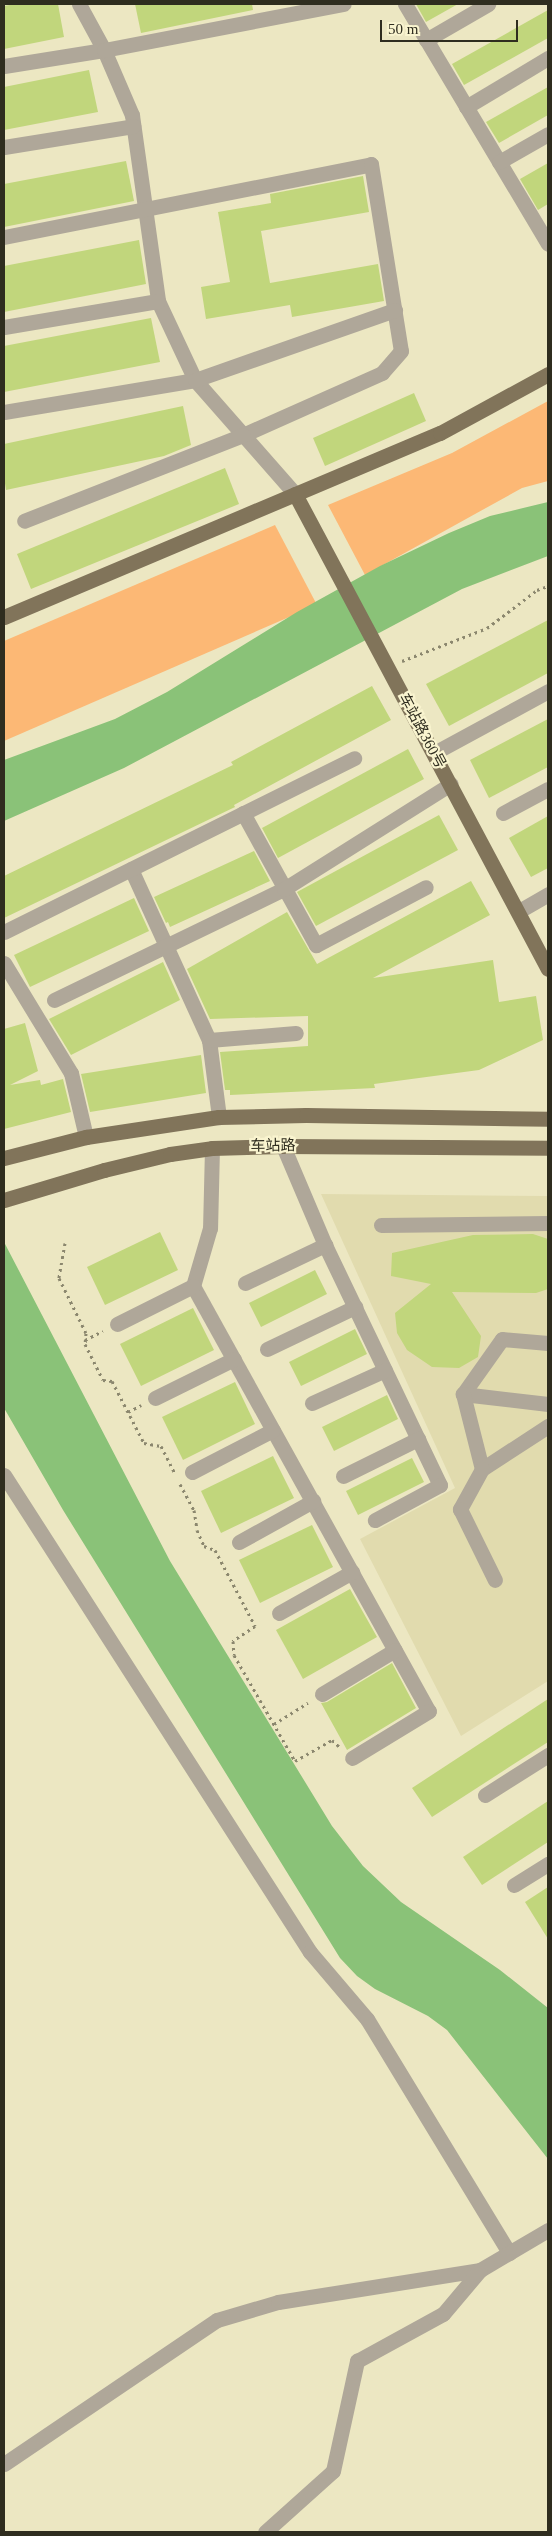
<!DOCTYPE html>
<html>
<head>
<meta charset="utf-8">
<style>
  body { margin:0 }
  #map { position:relative; width:552px; height:2536px; overflow:hidden; background:#ece7c2; font-family:"Times New Roman","Noto Sans SC",serif }
  div>[style] { position:absolute }
  .built>* { inset:0; background:#e1dbae }
  .green>* { inset:0; background:#fcb875 }
  .water>* { inset:0; background:#8ac278 }
  .building>* { inset:0; background:#c1d67c }
  .path>* { height:3px; margin-top:-1.5px; transform-origin:0; background:repeating-linear-gradient(90deg,#8b876e 0 2.5px,transparent 0 6.5px) }
  .minor>* { height:15px; margin:-7.5px; padding:0 7.5px; transform-origin:7.5px; border-radius:7.5px; background:#afa799 }
  .major>* { height:15px; margin:-7.5px; padding:0 7.5px; transform-origin:7.5px; border-radius:7.5px; background:#81745a }
  span { translate:-50% -50%; white-space:nowrap; text-align:center; line-height:1.15; -webkit-text-stroke:4.5px #f9f4cf; paint-order:stroke }
  .street-label { font-size:15px; color:#2f2d1f }
  .frame { position:absolute; inset:0; border:5px solid #2f2d1f; pointer-events:none }
  .scale { position:absolute; left:380px; top:20px; width:138px; height:22px; box-sizing:border-box; border:2px solid #2f2d1f; border-top:0; padding-left:6px; font-size:15px; line-height:18px; white-space:nowrap; color:#2f2d1f; -webkit-text-stroke:4px #f9f4cf; paint-order:stroke }
</style>
</head>
<body>
<div id="map">
  <div class="built">
    <div style="clip-path:polygon(321px 1194px,548px 1196px,548px 1681px,461px 1736px,360px 1539px,455px 1488px)"></div>
  </div>
  <div class="green">
    <div style="clip-path:polygon(548px 401px,548px 481px,522px 488px,365px 575px,328px 505px,452px 453px)"></div>
    <div style="clip-path:polygon(275px 525px,317px 605px,4px 741px,4px 641px)"></div>
  </div>
  <div class="water">
    <div style="clip-path:polygon(548px 502px,548px 556px,462px 589px,124px 768px,4px 821px,4px 760px,115px 719px,167px 692px,297px 612px,380px 566px,449px 533px,490px 516px)"></div>
    <div style="clip-path:polygon(4px 1242px,170px 1561px,332px 1826px,363px 1866px,401px 1902px,500px 1970px,548px 2008px,548px 2159px,447px 2030px,428px 2016px,375px 1989px,357px 1976px,340px 1958px,63px 1510px,4px 1408px)"></div>
  </div>
  <div class="building">
    <div style="clip-path:polygon(15px 4px,58px 4px,64px 37px,4px 49px,4px 6px)"></div>
    <div style="clip-path:polygon(135px 4px,252px 4px,253px 10px,141px 33px)"></div>
    <div style="clip-path:polygon(416px 4px,458px 4px,426px 22px)"></div>
    <div style="clip-path:polygon(548px 10px,548px 38px,464px 85px,452px 64px)"></div>
    <div style="clip-path:polygon(89px 70px,98px 112px,4px 130px,4px 87px)"></div>
    <div style="clip-path:polygon(548px 87px,548px 115px,499px 143px,486px 122px)"></div>
    <div style="clip-path:polygon(126px 161px,134px 201px,4px 227px,4px 184px)"></div>
    <div style="clip-path:polygon(548px 163px,548px 204px,538px 210px,520px 179px)"></div>
    <div style="clip-path:polygon(363px 176px,369px 212px,261px 231px,270px 283px,378px 264px,384px 301px,292px 317px,290px 305px,206px 319px,201px 287px,230px 282px,218px 212px,271px 203px,270px 194px)"></div>
    <div style="clip-path:polygon(139px 240px,146px 284px,4px 312px,4px 266px)"></div>
    <div style="clip-path:polygon(151px 318px,160px 362px,4px 392px,4px 346px)"></div>
    <div style="clip-path:polygon(414px 393px,426px 421px,325px 466px,313px 438px)"></div>
    <div style="clip-path:polygon(183px 406px,191px 445px,164px 456px,6px 490px,4px 477px,4px 444px)"></div>
    <div style="clip-path:polygon(225px 468px,239px 504px,31px 589px,17px 554px)"></div>
    <div style="clip-path:polygon(548px 620px,548px 673px,449px 726px,426px 684px)"></div>
    <div style="clip-path:polygon(372px 686px,391px 720px,234px 805px,235px 807px,4px 918px,4px 876px,233px 765px,231px 762px)"></div>
    <div style="clip-path:polygon(548px 719px,548px 767px,489px 798px,470px 760px)"></div>
    <div style="clip-path:polygon(408px 749px,424px 779px,278px 858px,262px 828px)"></div>
    <div style="clip-path:polygon(439px 815px,458px 850px,316px 926px,297px 892px)"></div>
    <div style="clip-path:polygon(548px 816px,548px 868px,531px 877px,509px 838px)"></div>
    <div style="clip-path:polygon(254px 851px,270px 881px,170px 927px,168px 922px,166px 923px,154px 897px)"></div>
    <div style="clip-path:polygon(471px 881px,490px 915px,373px 978px,493px 960px,499px 1002px,536px 996px,543px 1040px,479px 1070px,374px 1084px,375px 1088px,230px 1095px,230px 1090px,225px 1090px,220px 1052px,308px 1046px,308px 1016px,210px 1019px,187px 969px,287px 912px,317px 964px)"></div>
    <div style="clip-path:polygon(134px 898px,149px 931px,30px 987px,14px 955px)"></div>
    <div style="clip-path:polygon(163px 962px,180px 1000px,71px 1055px,49px 1019px)"></div>
    <div style="clip-path:polygon(25px 1023px,38px 1071px,10px 1085px,40px 1080px,41px 1085px,63px 1079px,71px 1112px,4px 1129px,4px 1029px)"></div>
    <div style="clip-path:polygon(201px 1055px,206px 1093px,90px 1112px,81px 1074px)"></div>
    <div style="clip-path:polygon(160px 1232px,178px 1270px,105px 1305px,87px 1267px)"></div>
    <div style="clip-path:polygon(533px 1234px,548px 1239px,548px 1289px,536px 1293px,452px 1292px,481px 1336px,478px 1357px,459px 1368px,432px 1367px,407px 1350px,397px 1333px,395px 1313px,431px 1284px,391px 1276px,392px 1253px,473px 1235px)"></div>
    <div style="clip-path:polygon(315px 1270px,327px 1294px,261px 1327px,249px 1303px)"></div>
    <div style="clip-path:polygon(193px 1308px,214px 1350px,141px 1386px,120px 1344px)"></div>
    <div style="clip-path:polygon(355px 1329px,367px 1354px,301px 1386px,289px 1362px)"></div>
    <div style="clip-path:polygon(235px 1382px,255px 1424px,183px 1460px,162px 1417px)"></div>
    <div style="clip-path:polygon(387px 1395px,398px 1419px,334px 1451px,322px 1427px)"></div>
    <div style="clip-path:polygon(273px 1456px,294px 1498px,221px 1533px,201px 1491px)"></div>
    <div style="clip-path:polygon(412px 1458px,424px 1482px,358px 1515px,346px 1491px)"></div>
    <div style="clip-path:polygon(312px 1525px,333px 1567px,260px 1603px,239px 1560px)"></div>
    <div style="clip-path:polygon(350px 1589px,377px 1637px,303px 1679px,276px 1630px)"></div>
    <div style="clip-path:polygon(392px 1663px,416px 1708px,347px 1750px,321px 1703px,327px 1702px)"></div>
    <div style="clip-path:polygon(548px 1699px,548px 1742px,432px 1817px,412px 1788px)"></div>
    <div style="clip-path:polygon(548px 1801px,548px 1842px,482px 1885px,463px 1857px)"></div>
    <div style="clip-path:polygon(548px 1887px,548px 1939px,525px 1902px)"></div>
  </div>
  <div class="path">
    <div style="left:402px;top:661px;width:91px;rotate:-21.2deg"></div>
    <div style="left:487px;top:628px;width:63px;rotate:-37.2deg"></div>
    <div style="left:537px;top:590px;width:12px;rotate:-20deg"></div>
    <div style="left:65px;top:1243px;width:36px;rotate:100deg"></div>
    <div style="left:59px;top:1278px;width:61px;rotate:63.9deg"></div>
    <div style="left:86px;top:1333px;width:11px;rotate:95deg"></div>
    <div style="left:85px;top:1344px;width:40px;rotate:63.4deg"></div>
    <div style="left:103px;top:1380px;width:9px;rotate:6deg"></div>
    <div style="left:112px;top:1381px;width:70px;rotate:62.7deg"></div>
    <div style="left:144px;top:1443px;width:17px;rotate:10deg"></div>
    <div style="left:161px;top:1446px;width:31px;rotate:63deg"></div>
    <div style="left:85px;top:1340px;width:20px;rotate:-27deg"></div>
    <div style="left:128px;top:1412px;width:15px;rotate:-28deg"></div>
    <div style="left:180px;top:1484px;width:30px;rotate:62deg"></div>
    <div style="left:194px;top:1510px;width:20px;rotate:81deg"></div>
    <div style="left:197px;top:1530px;width:17px;rotate:66deg"></div>
    <div style="left:204px;top:1546px;width:12px;rotate:20deg"></div>
    <div style="left:215px;top:1550px;width:86px;rotate:62.2deg"></div>
    <div style="left:255px;top:1626px;width:27px;rotate:146deg"></div>
    <div style="left:233px;top:1641px;width:14px;rotate:86deg"></div>
    <div style="left:234px;top:1655px;width:122px;rotate:60.1deg"></div>
    <div style="left:295px;top:1761px;width:43px;rotate:-29.6deg"></div>
    <div style="left:332px;top:1740px;width:12px;rotate:42deg"></div>
    <div style="left:274px;top:1724px;width:40px;rotate:-32deg"></div>
  </div>
  <div class="minor">
    <div style="left:79px;top:4px;width:52px;rotate:61.5deg"></div>
    <div style="left:104px;top:50px;width:71px;rotate:66.7deg"></div>
    <div style="left:132px;top:115px;width:188px;rotate:82deg"></div>
    <div style="left:158px;top:301px;width:87px;rotate:64.9deg"></div>
    <div style="left:195px;top:380px;width:152px;rotate:48.7deg"></div>
    <div style="left:405px;top:4px;width:279px;rotate:59.2deg"></div>
    <div style="left:426px;top:40px;width:72px;rotate:-30.1deg"></div>
    <div style="left:4px;top:66px;width:101px;rotate:-9.1deg"></div>
    <div style="left:104px;top:50px;width:244px;rotate:-10.9deg"></div>
    <div style="left:466px;top:107px;width:96px;rotate:-30.9deg"></div>
    <div style="left:4px;top:147px;width:131px;rotate:-9.2deg"></div>
    <div style="left:499px;top:162px;width:56px;rotate:-29.7deg"></div>
    <div style="left:4px;top:237px;width:374px;rotate:-11.2deg"></div>
    <div style="left:371px;top:164px;width:189px;rotate:80.9deg"></div>
    <div style="left:401px;top:351px;width:29px;rotate:131deg"></div>
    <div style="left:382px;top:373px;width:152px;rotate:156deg"></div>
    <div style="left:243px;top:435px;width:235px;rotate:158.6deg"></div>
    <div style="left:4px;top:327px;width:156px;rotate:-9.6deg"></div>
    <div style="left:4px;top:412px;width:194px;rotate:-9.5deg"></div>
    <div style="left:195px;top:380px;width:212px;rotate:-19.3deg"></div>
    <div style="left:434px;top:753px;width:130px;rotate:-28.5deg"></div>
    <div style="left:243px;top:813px;width:151px;rotate:61.1deg"></div>
    <div style="left:316px;top:945px;width:124px;rotate:-27.8deg"></div>
    <div style="left:503px;top:813px;width:51px;rotate:-28.1deg"></div>
    <div style="left:131px;top:869px;width:188px;rotate:65.5deg"></div>
    <div style="left:209px;top:1040px;width:78px;rotate:82.6deg"></div>
    <div style="left:519px;top:911px;width:34px;rotate:-30deg"></div>
    <div style="left:4px;top:932px;width:391px;rotate:-26.4deg"></div>
    <div style="left:4px;top:963px;width:129px;rotate:58.7deg"></div>
    <div style="left:71px;top:1073px;width:66px;rotate:76.8deg"></div>
    <div style="left:54px;top:1000px;width:255px;rotate:-25.8deg"></div>
    <div style="left:284px;top:889px;width:197px;rotate:-32.2deg"></div>
    <div style="left:209px;top:1040px;width:87px;rotate:-4.6deg"></div>
    <div style="left:283px;top:1146px;width:108px;rotate:67deg"></div>
    <div style="left:325px;top:1245px;width:266px;rotate:64.4deg"></div>
    <div style="left:440px;top:1485px;width:74px;rotate:151.7deg"></div>
    <div style="left:212px;top:1148px;width:80px;rotate:91.4deg"></div>
    <div style="left:210px;top:1228px;width:60px;rotate:106.3deg"></div>
    <div style="left:193px;top:1286px;width:486px;rotate:61deg"></div>
    <div style="left:429px;top:1711px;width:90px;rotate:148.6deg"></div>
    <div style="left:381px;top:1225px;width:167px;rotate:-0.7deg"></div>
    <div style="left:245px;top:1283px;width:89px;rotate:-25.4deg"></div>
    <div style="left:117px;top:1324px;width:85px;rotate:-26.6deg"></div>
    <div style="left:267px;top:1349px;width:98px;rotate:-25.5deg"></div>
    <div style="left:463px;top:1394px;width:67px;rotate:-54.7deg"></div>
    <div style="left:502px;top:1339px;width:46px;rotate:5deg"></div>
    <div style="left:155px;top:1398px;width:88px;rotate:-26.3deg"></div>
    <div style="left:312px;top:1403px;width:80px;rotate:-24.3deg"></div>
    <div style="left:548px;top:1404px;width:86px;rotate:-173.3deg"></div>
    <div style="left:463px;top:1394px;width:77px;rotate:75.8deg"></div>
    <div style="left:482px;top:1469px;width:79px;rotate:-33.1deg"></div>
    <div style="left:482px;top:1469px;width:46px;rotate:118.8deg"></div>
    <div style="left:460px;top:1509px;width:79px;rotate:63.8deg"></div>
    <div style="left:192px;top:1472px;width:91px;rotate:-27.4deg"></div>
    <div style="left:4px;top:1475px;width:567px;rotate:57.32deg"></div>
    <div style="left:310px;top:1952px;width:88px;rotate:49.6deg"></div>
    <div style="left:367px;top:2019px;width:274px;rotate:58.7deg"></div>
    <div style="left:343px;top:1476px;width:84px;rotate:-26.3deg"></div>
    <div style="left:239px;top:1542px;width:85px;rotate:-29deg"></div>
    <div style="left:279px;top:1613px;width:84px;rotate:-29.3deg"></div>
    <div style="left:322px;top:1694px;width:85px;rotate:-31.1deg"></div>
    <div style="left:485px;top:1795px;width:75px;rotate:-32.4deg"></div>
    <div style="left:514px;top:1885px;width:40px;rotate:-32deg"></div>
    <div style="left:4px;top:2464px;width:257px;rotate:-34.1deg"></div>
    <div style="left:217px;top:2320px;width:64px;rotate:-16.4deg"></div>
    <div style="left:278px;top:2302px;width:205px;rotate:-9deg"></div>
    <div style="left:480px;top:2270px;width:79px;rotate:-30.5deg"></div>
    <div style="left:265px;top:2532px;width:91px;rotate:-41.9deg"></div>
    <div style="left:333px;top:2471px;width:113px;rotate:-77.7deg"></div>
    <div style="left:357px;top:2361px;width:98px;rotate:-28.7deg"></div>
    <div style="left:443px;top:2314px;width:57px;rotate:-49.9deg"></div>
  </div>
  <div class="major">
    <div style="left:295px;top:494px;width:538px;rotate:61.96deg"></div>
    <div style="left:4px;top:617px;width:473px;rotate:-22.9deg"></div>
    <div style="left:440px;top:433px;width:123px;rotate:-28.6deg"></div>
    <div style="left:4px;top:1158px;width:85px;rotate:-14.4deg"></div>
    <div style="left:86px;top:1137px;width:134px;rotate:-8.6deg"></div>
    <div style="left:219px;top:1117px;width:87px;rotate:-1.3deg"></div>
    <div style="left:306px;top:1115px;width:242px;rotate:0.9deg"></div>
    <div style="left:4px;top:1200px;width:104px;rotate:-16.7deg"></div>
    <div style="left:104px;top:1170px;width:68px;rotate:-13.6deg"></div>
    <div style="left:170px;top:1154px;width:42px;rotate:-8.1deg"></div>
    <div style="left:212px;top:1148px;width:71px;rotate:-1.6deg"></div>
    <div style="left:283px;top:1146px;width:265px;rotate:0.4deg"></div>
  </div>
  <div class="street-label">
    <span style="left:422px;top:731px;rotate:62deg">车站路360号</span>
    <span style="left:273px;top:1146px;rotate:-1deg">车站路</span>
  </div>
  <div class="frame"></div>
  <div class="scale">50 m</div>
</div>
</body>
</html>
